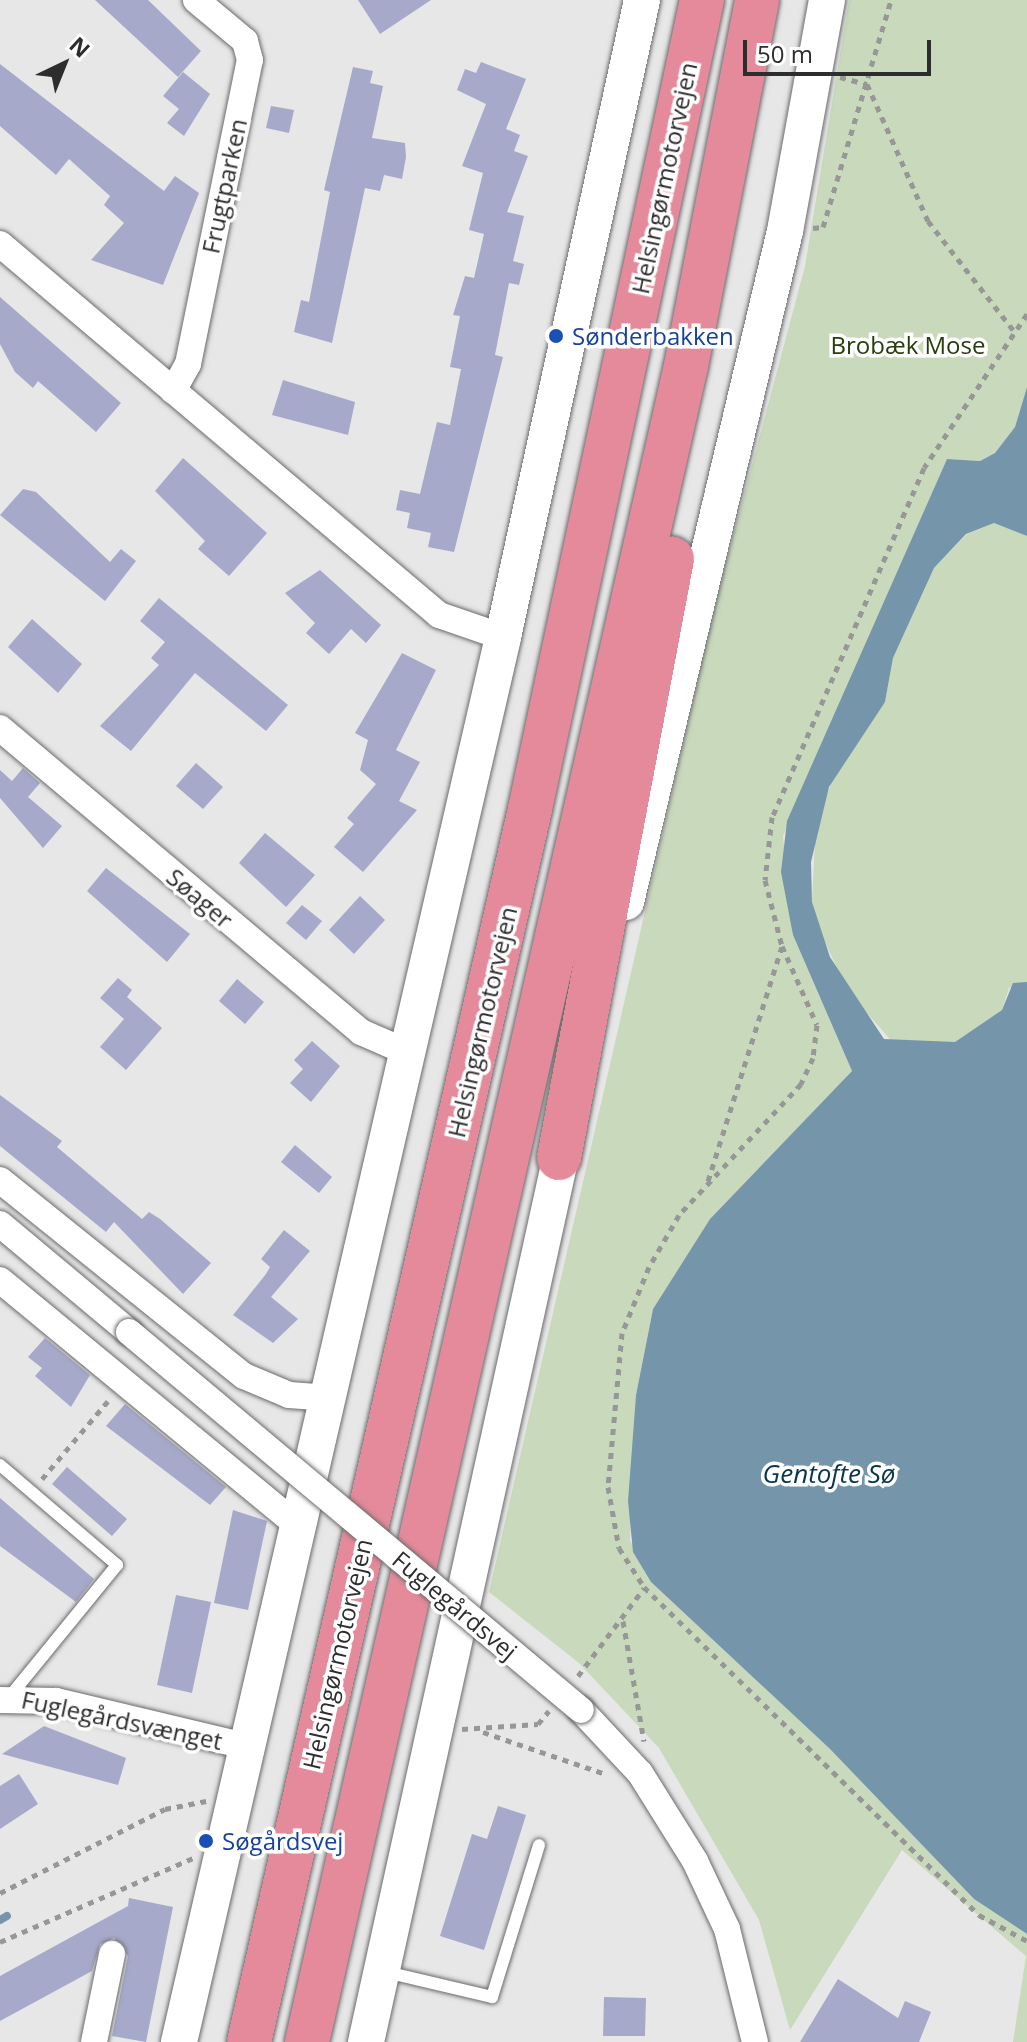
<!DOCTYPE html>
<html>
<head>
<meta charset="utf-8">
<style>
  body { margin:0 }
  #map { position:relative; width:1027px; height:2042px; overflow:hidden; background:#e7e7e8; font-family:"Open Sans",sans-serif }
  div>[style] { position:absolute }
  .green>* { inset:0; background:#c9d9bc }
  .water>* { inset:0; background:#7596aa }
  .stream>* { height:8px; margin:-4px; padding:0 4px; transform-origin:4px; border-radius:4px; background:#7596aa }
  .building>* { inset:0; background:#a7a9ca }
  .path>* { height:5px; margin-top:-2.5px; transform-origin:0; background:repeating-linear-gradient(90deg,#979798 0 6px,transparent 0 12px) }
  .roads { filter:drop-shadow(0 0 2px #6b6b6c) drop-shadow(0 0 2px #6b6b6c) }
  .lane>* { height:12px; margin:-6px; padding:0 6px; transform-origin:6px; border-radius:6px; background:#fff }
  .street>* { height:26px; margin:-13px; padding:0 13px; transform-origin:13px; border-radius:13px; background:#fff }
  .secondary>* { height:36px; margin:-18px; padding:0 18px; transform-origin:18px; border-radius:18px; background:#fff }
  .highway>* { height:44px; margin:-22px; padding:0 22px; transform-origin:22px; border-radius:22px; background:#e48a9a }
  .bridges { filter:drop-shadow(0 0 2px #6b6b6c) drop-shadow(0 0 2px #6b6b6c) }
  .street-bridge>* { height:26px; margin:-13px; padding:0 13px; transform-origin:13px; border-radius:13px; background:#fff }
  .dots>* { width:22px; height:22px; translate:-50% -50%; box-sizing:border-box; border:4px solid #fff; border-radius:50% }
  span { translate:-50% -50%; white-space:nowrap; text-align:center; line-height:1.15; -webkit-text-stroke:7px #fff; paint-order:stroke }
  .street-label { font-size:24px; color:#2d2d2e }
  .transit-label { font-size:24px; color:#164399 }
  .left { translate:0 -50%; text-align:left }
  .park-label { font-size:24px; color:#273d0d }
  .water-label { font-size:26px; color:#06374d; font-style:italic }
  .north { position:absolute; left:24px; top:24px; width:80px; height:80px; -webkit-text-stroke:6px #fff; paint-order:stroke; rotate:43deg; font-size:22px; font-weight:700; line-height:32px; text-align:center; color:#2d2d2e }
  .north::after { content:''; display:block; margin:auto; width:28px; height:36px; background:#2d2d2e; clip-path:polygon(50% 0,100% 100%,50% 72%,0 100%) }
  .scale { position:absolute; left:743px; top:40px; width:188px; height:36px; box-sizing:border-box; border:4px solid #2d2d2e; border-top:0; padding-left:10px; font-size:24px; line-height:28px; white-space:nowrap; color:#2d2d2e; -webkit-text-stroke:6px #fff; paint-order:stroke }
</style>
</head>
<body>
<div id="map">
  <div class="green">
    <div style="clip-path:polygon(849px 0,1027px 0,1027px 387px,1015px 427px,995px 453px,980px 461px,947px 459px,783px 836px,793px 935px,852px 1071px,710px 1219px,653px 1309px,636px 1395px,630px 1540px,651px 1582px,830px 1749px,974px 1899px,1027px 1934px,1027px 2042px,1013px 2042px,1026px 1956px,902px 1850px,790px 2030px,759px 1920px,659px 1748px,579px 1663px,489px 1592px,718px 593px,805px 266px)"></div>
    <div style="clip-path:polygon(994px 523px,1027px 536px,1027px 982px,1009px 988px,1002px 1010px,955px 1042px,895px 1045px,847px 990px,819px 929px,812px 902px,816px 819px,844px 754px,885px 702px,893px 658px,934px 568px,967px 534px)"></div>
  </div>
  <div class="water">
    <div style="clip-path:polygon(1027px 387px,1027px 536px,994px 523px,966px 534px,934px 568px,893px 658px,885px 702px,829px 787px,811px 862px,812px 902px,830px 957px,884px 1039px,955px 1042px,1002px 1010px,1013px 983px,1027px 982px,1027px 1934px,974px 1899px,830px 1749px,651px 1582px,633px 1552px,628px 1501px,636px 1395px,653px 1309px,710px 1219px,852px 1071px,793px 935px,781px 872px,787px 821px,947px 459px,980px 461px,995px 453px,1015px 427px)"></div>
  </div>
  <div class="stream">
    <div style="left:0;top:1920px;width:8px;rotate:-30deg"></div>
  </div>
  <div class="building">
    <div style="clip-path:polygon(95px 0,148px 0,201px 51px,178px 77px)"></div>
    <div style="clip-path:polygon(358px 0,431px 0,380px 34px)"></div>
    <div style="clip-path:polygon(481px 62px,526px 79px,506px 129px,520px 135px,514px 151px,528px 156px,507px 212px,524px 216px,513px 261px,524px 264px,519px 285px,509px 283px,495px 355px,503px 357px,454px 552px,428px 547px,431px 533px,407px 528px,410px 513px,396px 510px,400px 490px,420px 494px,437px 422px,450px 425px,461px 369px,450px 367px,460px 316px,453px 315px,465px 276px,474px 278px,484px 234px,469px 230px,483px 173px,462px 166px,486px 104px,457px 90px,465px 69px,476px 73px)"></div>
    <div style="clip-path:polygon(0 64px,164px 191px,175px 176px,199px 193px,163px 285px,91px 260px,124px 223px,104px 205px,110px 196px,69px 159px,56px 175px,0 126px)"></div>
    <div style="clip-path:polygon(353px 67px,373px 71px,370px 83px,383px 86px,372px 138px,405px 143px,406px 157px,402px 179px,384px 175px,380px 191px,365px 188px,332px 343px,294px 332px,301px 300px,309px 302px,330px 192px,324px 190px)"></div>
    <div style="clip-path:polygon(183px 72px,210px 94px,184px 136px,167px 123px,179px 109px,163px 96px)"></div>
    <div style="clip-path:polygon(271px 106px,294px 110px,289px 133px,266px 128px)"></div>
    <div style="clip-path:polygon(0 297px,121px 403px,96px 432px,38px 381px,33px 388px,15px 372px,0 344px)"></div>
    <div style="clip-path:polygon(283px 380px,355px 402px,348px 435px,272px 415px)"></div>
    <div style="clip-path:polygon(183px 458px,267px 533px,229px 576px,198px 549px,205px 541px,155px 491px)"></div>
    <div style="clip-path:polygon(23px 489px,36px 492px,110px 562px,121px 549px,136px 561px,105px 601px,0 515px)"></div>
    <div style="clip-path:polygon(320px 570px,381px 625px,366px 643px,351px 629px,329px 654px,306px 633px,315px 623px,285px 593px)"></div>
    <div style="clip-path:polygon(159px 598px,288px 705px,266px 731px,195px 673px,131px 751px,100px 726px,159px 665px,151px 658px,165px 642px,140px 621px)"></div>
    <div style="clip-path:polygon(32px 619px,82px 664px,58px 693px,8px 647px)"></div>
    <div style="clip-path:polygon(402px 653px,436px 670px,396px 750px,420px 762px,399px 801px,417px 810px,363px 872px,334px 847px,354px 824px,347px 818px,376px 784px,360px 770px,368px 740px,355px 733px)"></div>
    <div style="clip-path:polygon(196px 763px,223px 787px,203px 809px,176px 786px)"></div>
    <div style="clip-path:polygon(23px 768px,40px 783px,28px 797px,62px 826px,43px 848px,0 798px,0 770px,12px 781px)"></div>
    <div style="clip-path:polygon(265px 833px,315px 875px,286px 907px,239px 863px)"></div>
    <div style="clip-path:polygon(106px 868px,190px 934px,167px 962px,87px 891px)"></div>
    <div style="clip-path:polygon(360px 896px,385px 920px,354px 954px,329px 930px)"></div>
    <div style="clip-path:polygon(302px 905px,322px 921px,306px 940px,286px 923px)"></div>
    <div style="clip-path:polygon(118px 978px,132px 990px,127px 997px,162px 1028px,126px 1070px,100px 1047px,124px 1019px,100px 998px)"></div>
    <div style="clip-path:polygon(237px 979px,264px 1002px,245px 1024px,219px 1001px)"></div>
    <div style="clip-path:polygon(312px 1041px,340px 1066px,311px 1102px,290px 1083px,303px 1069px,294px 1060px)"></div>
    <div style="clip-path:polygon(0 1095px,62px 1141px,57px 1147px,142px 1219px,149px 1212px,160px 1219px,211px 1263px,183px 1294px,114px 1222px,106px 1232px,0 1146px)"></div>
    <div style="clip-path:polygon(295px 1145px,332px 1177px,319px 1193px,281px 1162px)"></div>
    <div style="clip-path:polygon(284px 1230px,310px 1251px,271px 1297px,298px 1319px,273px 1343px,233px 1315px,266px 1274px,270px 1267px,261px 1259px)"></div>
    <div style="clip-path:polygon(45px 1338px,90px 1375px,71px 1407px,35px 1376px,42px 1368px,28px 1357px)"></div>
    <div style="clip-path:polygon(125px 1404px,226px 1487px,210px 1505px,106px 1426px)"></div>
    <div style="clip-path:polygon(67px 1467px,127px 1519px,112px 1536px,52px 1484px)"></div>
    <div style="clip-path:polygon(0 1498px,94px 1579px,76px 1602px,0 1546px)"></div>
    <div style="clip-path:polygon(233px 1510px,267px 1521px,248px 1610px,214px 1603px)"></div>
    <div style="clip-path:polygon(176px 1595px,211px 1602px,192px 1693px,157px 1685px)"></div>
    <div style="clip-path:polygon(44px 1726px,126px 1758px,118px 1785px,2px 1754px)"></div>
    <div style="clip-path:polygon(19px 1774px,38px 1804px,0 1829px,0 1786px)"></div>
    <div style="clip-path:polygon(498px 1806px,526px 1815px,484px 1950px,440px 1936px,472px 1834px,487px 1839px)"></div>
    <div style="clip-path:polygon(129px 1898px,173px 1907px,146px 2042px,112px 2036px,128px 1956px,114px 1938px,100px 1944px,92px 1971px,0 2021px,0 1976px,128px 1906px)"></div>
    <div style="clip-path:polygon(838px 1979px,898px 2018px,905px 2001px,931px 2012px,919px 2042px,800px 2042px)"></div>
    <div style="clip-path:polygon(604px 1997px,646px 1998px,645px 2036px,603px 2036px)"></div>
  </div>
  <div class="path">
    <div style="left:840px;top:77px;width:28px;rotate:15deg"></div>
    <div style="left:867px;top:84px;width:150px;rotate:66deg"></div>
    <div style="left:928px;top:221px;width:140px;rotate:52deg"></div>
    <div style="left:813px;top:228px;width:10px;rotate:-6deg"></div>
    <div style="left:823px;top:227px;width:237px;rotate:-73.3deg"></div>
    <div style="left:1027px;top:314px;width:185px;rotate:123.8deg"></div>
    <div style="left:924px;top:468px;width:381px;rotate:113.5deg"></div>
    <div style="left:772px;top:817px;width:63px;rotate:96.3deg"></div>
    <div style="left:765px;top:880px;width:68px;rotate:75.6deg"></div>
    <div style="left:782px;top:946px;width:86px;rotate:66.1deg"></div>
    <div style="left:817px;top:1025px;width:33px;rotate:97deg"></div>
    <div style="left:813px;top:1058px;width:29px;rotate:115deg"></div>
    <div style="left:801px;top:1084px;width:179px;rotate:133deg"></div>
    <div style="left:679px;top:1215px;width:60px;rotate:120deg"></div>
    <div style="left:649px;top:1267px;width:71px;rotate:112.2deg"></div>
    <div style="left:622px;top:1333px;width:155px;rotate:95.2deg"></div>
    <div style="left:608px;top:1487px;width:62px;rotate:79.8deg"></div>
    <div style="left:619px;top:1548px;width:46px;rotate:57.3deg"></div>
    <div style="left:644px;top:1587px;width:469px;rotate:44.4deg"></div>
    <div style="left:979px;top:1915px;width:55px;rotate:28.4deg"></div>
    <div style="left:708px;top:1181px;width:245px;rotate:-72.5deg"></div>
    <div style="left:42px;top:1479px;width:102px;rotate:-49.8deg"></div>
    <div style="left:623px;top:1621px;width:122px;rotate:80.1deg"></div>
    <div style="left:578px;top:1676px;width:110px;rotate:-53.1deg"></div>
    <div style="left:462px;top:1729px;width:76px;rotate:-3.8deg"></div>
    <div style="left:538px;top:1724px;width:17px;rotate:-50deg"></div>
    <div style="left:483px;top:1732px;width:130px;rotate:18.9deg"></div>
    <div style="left:0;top:1893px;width:185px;rotate:-27deg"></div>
    <div style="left:165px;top:1809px;width:42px;rotate:-11deg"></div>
    <div style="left:0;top:1942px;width:210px;rotate:-23.5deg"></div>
  </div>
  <div class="roads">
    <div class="lane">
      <div style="left:0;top:1465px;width:154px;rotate:40.5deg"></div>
      <div style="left:117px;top:1565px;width:169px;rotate:129.2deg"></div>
      <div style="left:386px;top:1972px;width:109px;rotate:13.3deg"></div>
      <div style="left:492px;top:1997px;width:159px;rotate:-72.8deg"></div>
    </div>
    <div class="street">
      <div style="left:0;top:244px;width:575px;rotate:40.2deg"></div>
      <div style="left:439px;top:615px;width:68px;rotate:19deg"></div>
      <div style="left:173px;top:391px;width:31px;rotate:-61deg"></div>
      <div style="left:188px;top:364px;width:310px;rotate:-78.5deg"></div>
      <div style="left:250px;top:60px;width:20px;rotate:-105deg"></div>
      <div style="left:245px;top:41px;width:64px;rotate:-140.1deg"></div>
      <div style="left:0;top:728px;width:472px;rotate:40.1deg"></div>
      <div style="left:361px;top:1032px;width:52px;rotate:23.6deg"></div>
      <div style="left:0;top:1180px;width:313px;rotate:38.8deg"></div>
      <div style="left:244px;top:1376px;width:49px;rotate:22.9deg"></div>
      <div style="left:289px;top:1395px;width:41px;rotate:4.2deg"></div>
      <div style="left:0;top:1224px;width:168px;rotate:39.9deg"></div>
      <div style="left:0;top:1280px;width:385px;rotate:39.5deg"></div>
      <div style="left:0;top:1700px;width:56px;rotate:1deg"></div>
      <div style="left:56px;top:1701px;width:194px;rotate:13.4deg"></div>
      <div style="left:581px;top:1710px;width:86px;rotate:46.9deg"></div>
      <div style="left:640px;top:1773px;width:104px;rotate:58deg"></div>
      <div style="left:695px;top:1861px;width:75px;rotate:64.8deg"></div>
      <div style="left:727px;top:1929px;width:116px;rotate:76.1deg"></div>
      <div style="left:94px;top:2042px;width:90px;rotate:-78.4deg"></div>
    </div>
    <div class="secondary">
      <div style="left:626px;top:902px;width:690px;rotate:-76.67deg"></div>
      <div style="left:785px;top:231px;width:235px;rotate:-79.7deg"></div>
      <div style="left:179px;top:2042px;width:1442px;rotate:-77.01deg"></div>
      <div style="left:503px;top:637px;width:652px;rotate:-77.69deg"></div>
      <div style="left:366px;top:2042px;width:931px;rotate:-77.59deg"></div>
    </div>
    <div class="highway">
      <div style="left:559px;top:1158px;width:610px;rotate:-79.32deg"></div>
      <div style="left:249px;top:2042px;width:1265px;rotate:-77.16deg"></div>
      <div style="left:530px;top:809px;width:827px;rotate:-78deg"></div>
      <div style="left:307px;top:2042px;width:1718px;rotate:-77.26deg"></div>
      <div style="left:686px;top:366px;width:373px;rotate:-79deg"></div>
    </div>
  </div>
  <div class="bridges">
    <div class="street-bridge">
      <div style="left:129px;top:1332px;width:589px;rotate:39.91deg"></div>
    </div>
  </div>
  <div class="dots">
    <div style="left:556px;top:336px;background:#1a4fb4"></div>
    <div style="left:206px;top:1841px;background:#1a4fb4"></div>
  </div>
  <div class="street-label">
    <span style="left:664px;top:178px;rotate:-78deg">Helsingørmotorvejen</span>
    <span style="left:224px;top:186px;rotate:-78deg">Frugtparken</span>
    <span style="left:200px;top:898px;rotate:40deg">Søager</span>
    <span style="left:482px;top:1022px;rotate:-77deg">Helsingørmotorvejen</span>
    <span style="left:455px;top:1605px;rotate:40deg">Fuglegårdsvej</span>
    <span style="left:337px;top:1654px;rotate:-77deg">Helsingørmotorvejen</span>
    <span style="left:122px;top:1720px;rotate:12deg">Fuglegårdsvænget</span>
  </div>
  <div class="transit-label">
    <span class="left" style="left:572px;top:336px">Sønderbakken</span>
    <span class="left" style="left:222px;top:1841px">Søgårdsvej</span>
  </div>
  <div class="park-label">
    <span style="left:908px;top:345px">Brobæk Mose</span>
  </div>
  <div class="water-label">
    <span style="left:829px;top:1474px">Gentofte Sø</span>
  </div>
  <div class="north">N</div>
  <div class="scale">50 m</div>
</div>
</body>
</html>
